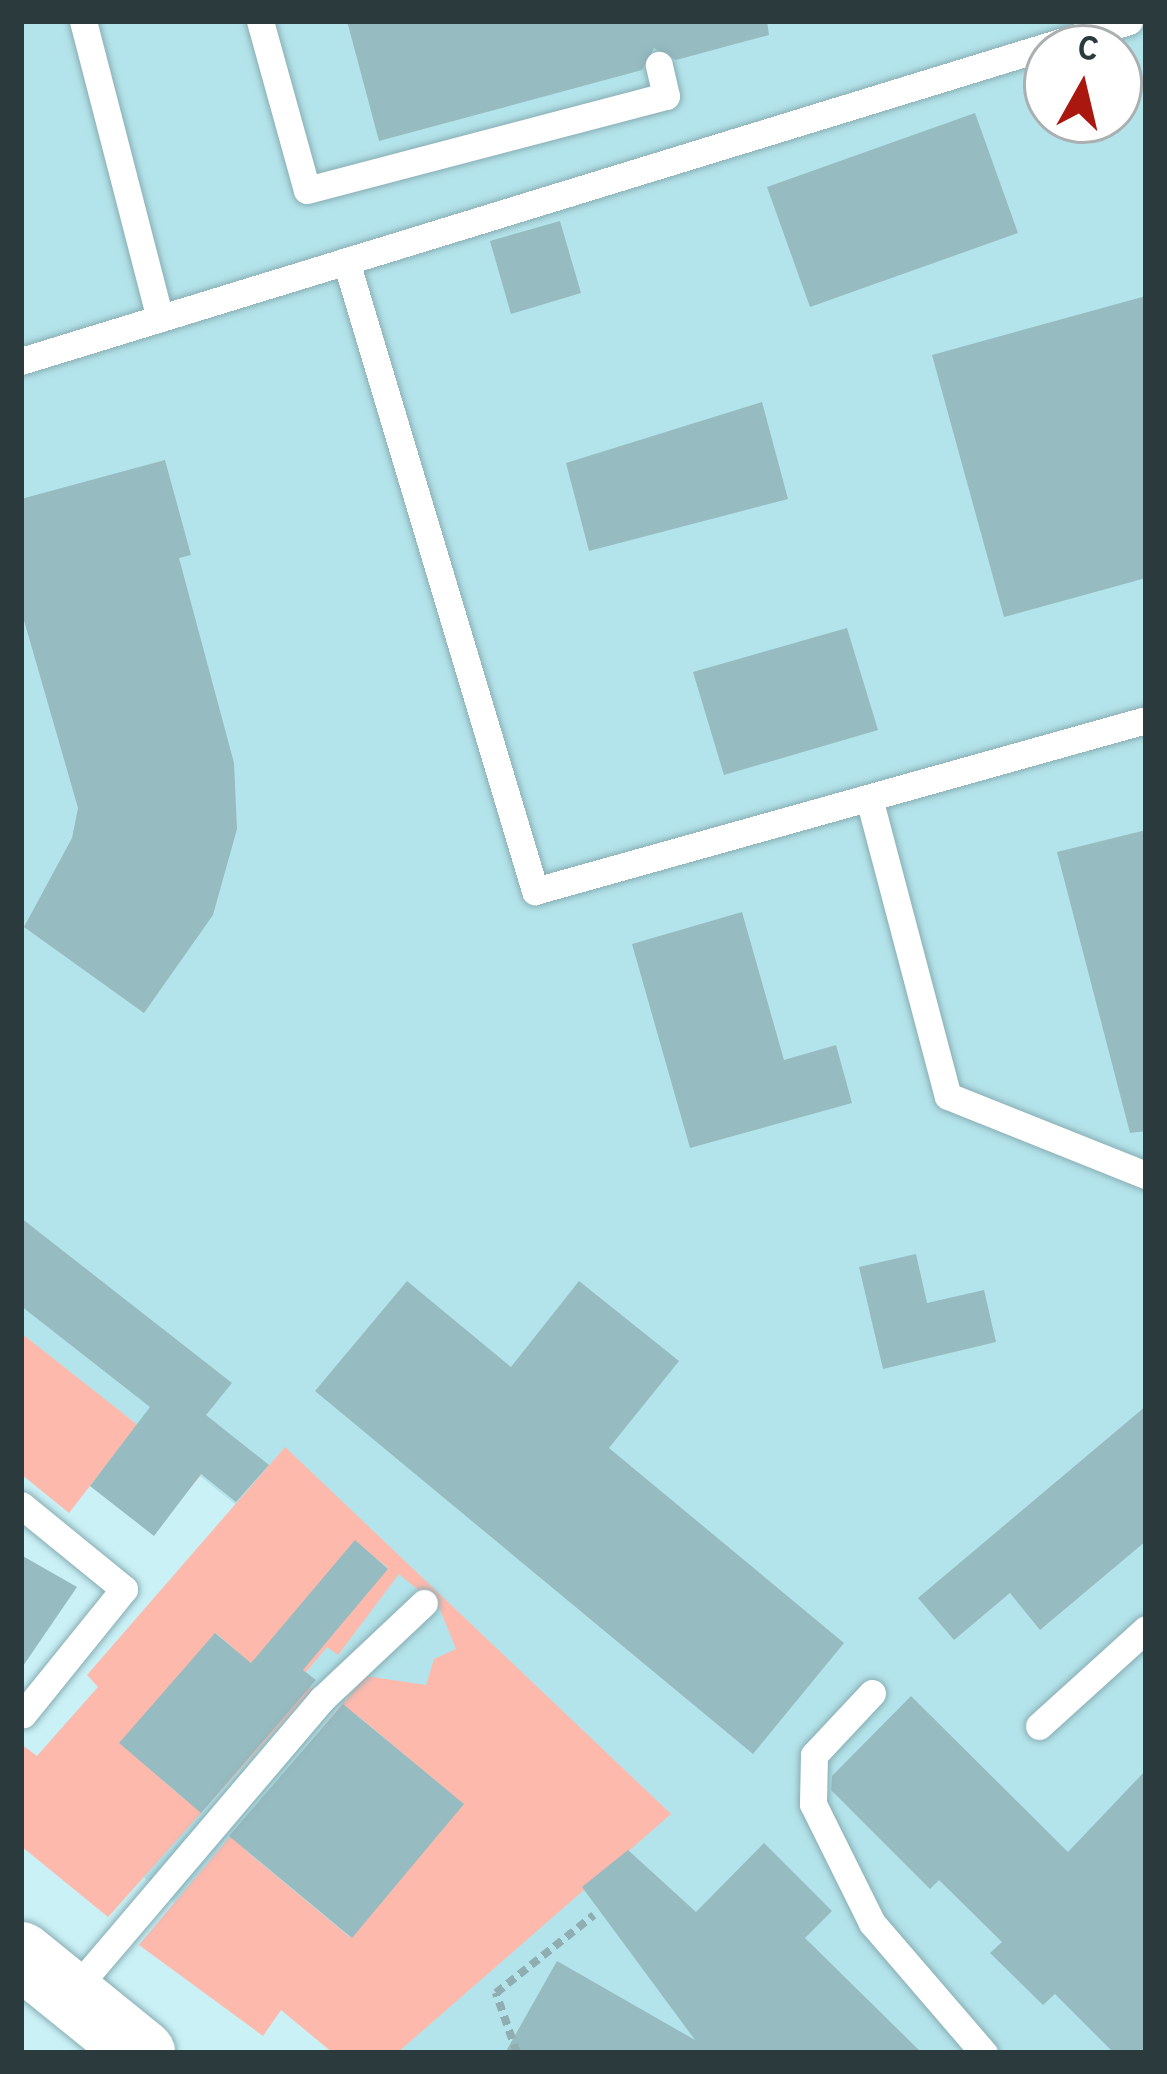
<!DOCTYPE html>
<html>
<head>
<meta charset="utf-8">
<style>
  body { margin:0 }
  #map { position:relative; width:1167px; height:2074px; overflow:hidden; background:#caf1f6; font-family:Overpass,sans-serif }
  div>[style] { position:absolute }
  .built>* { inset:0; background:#b4e4eb }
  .green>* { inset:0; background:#feb9ad }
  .building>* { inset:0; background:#96bbc0 }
  .path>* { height:8px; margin-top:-4px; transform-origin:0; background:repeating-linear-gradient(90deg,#90aeb2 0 9px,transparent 0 15px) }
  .roads { filter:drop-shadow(0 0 3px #88adb3) drop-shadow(0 0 3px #88adb3) }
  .service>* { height:27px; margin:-13.5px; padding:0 13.5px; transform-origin:13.5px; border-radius:13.5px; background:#fff }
  .secondary>* { height:66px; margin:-33px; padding:0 33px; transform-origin:33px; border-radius:33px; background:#fff }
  span { translate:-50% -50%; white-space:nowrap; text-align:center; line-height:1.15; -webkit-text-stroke:9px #fff; paint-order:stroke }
  .frame { position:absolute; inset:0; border:24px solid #2b3a3c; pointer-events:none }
  .north { position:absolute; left:1023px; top:24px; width:120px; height:120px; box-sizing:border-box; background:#fff; border:3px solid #aab0b1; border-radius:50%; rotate:8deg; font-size:33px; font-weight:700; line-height:48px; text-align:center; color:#2b3a3c }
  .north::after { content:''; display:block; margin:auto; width:42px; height:54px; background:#a9170f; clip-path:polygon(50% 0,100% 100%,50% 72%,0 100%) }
</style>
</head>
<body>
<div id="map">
  <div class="built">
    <div style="clip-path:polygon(evenodd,21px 21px,1146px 21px,1146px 2053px,353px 2053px,21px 1774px,250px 1516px,21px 1333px,21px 21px,1047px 48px,1119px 48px,1119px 120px,1047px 120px,1047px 48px)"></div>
  </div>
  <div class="green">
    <div style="clip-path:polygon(21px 1333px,201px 1475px,188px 1491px,124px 1442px,69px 1513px,21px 1474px)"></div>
    <div style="clip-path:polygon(evenodd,285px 1447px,671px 1814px,397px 2053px,333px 2053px,281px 2010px,263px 2036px,139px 1945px,254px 1808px,245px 1850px,351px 1938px,463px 1804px,357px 1715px,285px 1801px,277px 1781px,366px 1676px,426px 1685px,434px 1659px,456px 1649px,439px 1607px,399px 1574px,338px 1655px,327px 1647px,301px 1678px,312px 1689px,108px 1917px,21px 1846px,21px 1744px,37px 1756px,98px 1687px,87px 1675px,285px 1447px,355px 1541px,388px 1568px,322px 1647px,355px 1541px,285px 1447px,216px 1633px,279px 1688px,183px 1798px,120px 1743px,216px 1633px)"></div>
  </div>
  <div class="building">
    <div style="clip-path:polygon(347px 21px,767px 21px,769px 35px,676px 60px,654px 48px,642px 70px,379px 141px)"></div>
    <div style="clip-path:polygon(975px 113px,1018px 233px,810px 307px,767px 187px)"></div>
    <div style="clip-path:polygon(560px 221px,581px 293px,511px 314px,490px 241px)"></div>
    <div style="clip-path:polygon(1146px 296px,1146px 578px,1004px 617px,932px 355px)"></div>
    <div style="clip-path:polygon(762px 402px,788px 499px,589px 551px,566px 463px)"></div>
    <div style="clip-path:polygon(165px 460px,191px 555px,179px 558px,234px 763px,237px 829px,213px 915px,144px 1013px,24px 927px,72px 838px,78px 808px,21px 610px,21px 499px)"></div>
    <div style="clip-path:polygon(847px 628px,878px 730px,724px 775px,693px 672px)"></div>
    <div style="clip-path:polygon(1146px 830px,1146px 1131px,1130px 1133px,1057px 852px)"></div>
    <div style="clip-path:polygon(742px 912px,784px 1060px,836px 1045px,852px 1103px,690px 1148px,632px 944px)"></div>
    <div style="clip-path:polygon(21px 1218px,232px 1383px,206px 1415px,269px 1465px,236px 1502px,201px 1474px,154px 1536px,90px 1486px,150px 1407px,21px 1306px)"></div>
    <div style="clip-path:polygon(916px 1254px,927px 1303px,984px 1290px,996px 1342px,883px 1369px,859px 1267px)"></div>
    <div style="clip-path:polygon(407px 1281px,511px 1367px,579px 1281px,679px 1361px,609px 1448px,844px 1643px,753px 1754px,315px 1391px)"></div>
    <div style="clip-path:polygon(1146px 1406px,1146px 1541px,1040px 1630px,1010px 1593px,954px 1640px,918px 1598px)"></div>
    <div style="clip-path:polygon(355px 1540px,388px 1569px,303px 1670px,316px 1680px,201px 1813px,119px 1743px,215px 1633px,251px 1663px)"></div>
    <div style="clip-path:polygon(21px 1555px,77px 1587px,21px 1669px)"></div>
    <div style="clip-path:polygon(911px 1696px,1068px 1852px,1146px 1770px,1146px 2053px,1114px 2053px,1055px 1994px,1043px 2005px,990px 1953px,1002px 1942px,939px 1880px,930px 1889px,831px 1790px,832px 1776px)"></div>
    <div style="clip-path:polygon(343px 1704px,464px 1804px,352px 1938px,229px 1836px)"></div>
    <div style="clip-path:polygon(764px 1843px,832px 1911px,805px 1938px,922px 2053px,505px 2053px,557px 1961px,695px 2040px,582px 1887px,628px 1850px,696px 1912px)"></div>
  </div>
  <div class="path">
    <div style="left:517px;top:2053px;width:64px;rotate:-109.3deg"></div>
    <div style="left:496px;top:1993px;width:125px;rotate:-38.5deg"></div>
  </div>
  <div class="roads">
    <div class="service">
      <div style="left:83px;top:21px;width:307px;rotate:75.5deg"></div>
      <div style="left:260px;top:21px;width:175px;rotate:74.5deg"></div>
      <div style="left:307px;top:190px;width:371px;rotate:-14.7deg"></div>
      <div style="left:666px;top:96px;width:32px;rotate:-103deg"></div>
      <div style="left:346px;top:261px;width:658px;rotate:73.3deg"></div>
      <div style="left:535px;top:891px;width:634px;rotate:-15.64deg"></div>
      <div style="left:21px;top:361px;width:1159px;rotate:-17.06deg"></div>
      <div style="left:869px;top:798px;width:308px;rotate:75.2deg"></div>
      <div style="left:948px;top:1096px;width:213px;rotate:21.8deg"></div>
      <div style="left:21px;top:1505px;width:133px;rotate:39.2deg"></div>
      <div style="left:124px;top:1589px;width:161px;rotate:128.9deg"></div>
      <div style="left:872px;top:1693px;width:85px;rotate:133.1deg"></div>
      <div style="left:814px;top:1755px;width:49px;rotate:91.2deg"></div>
      <div style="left:813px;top:1804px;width:133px;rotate:63.6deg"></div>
      <div style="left:872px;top:1923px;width:172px;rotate:49.3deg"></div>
      <div style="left:1039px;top:1726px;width:144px;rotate:-42.2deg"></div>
      <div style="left:70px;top:1995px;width:389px;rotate:-49.6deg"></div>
      <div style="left:322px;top:1699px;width:140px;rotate:-43.3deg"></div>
    </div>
    <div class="secondary">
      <div style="left:21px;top:1955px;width:156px;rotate:39deg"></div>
    </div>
  </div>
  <div class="frame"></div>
  <div class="north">С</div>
</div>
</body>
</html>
